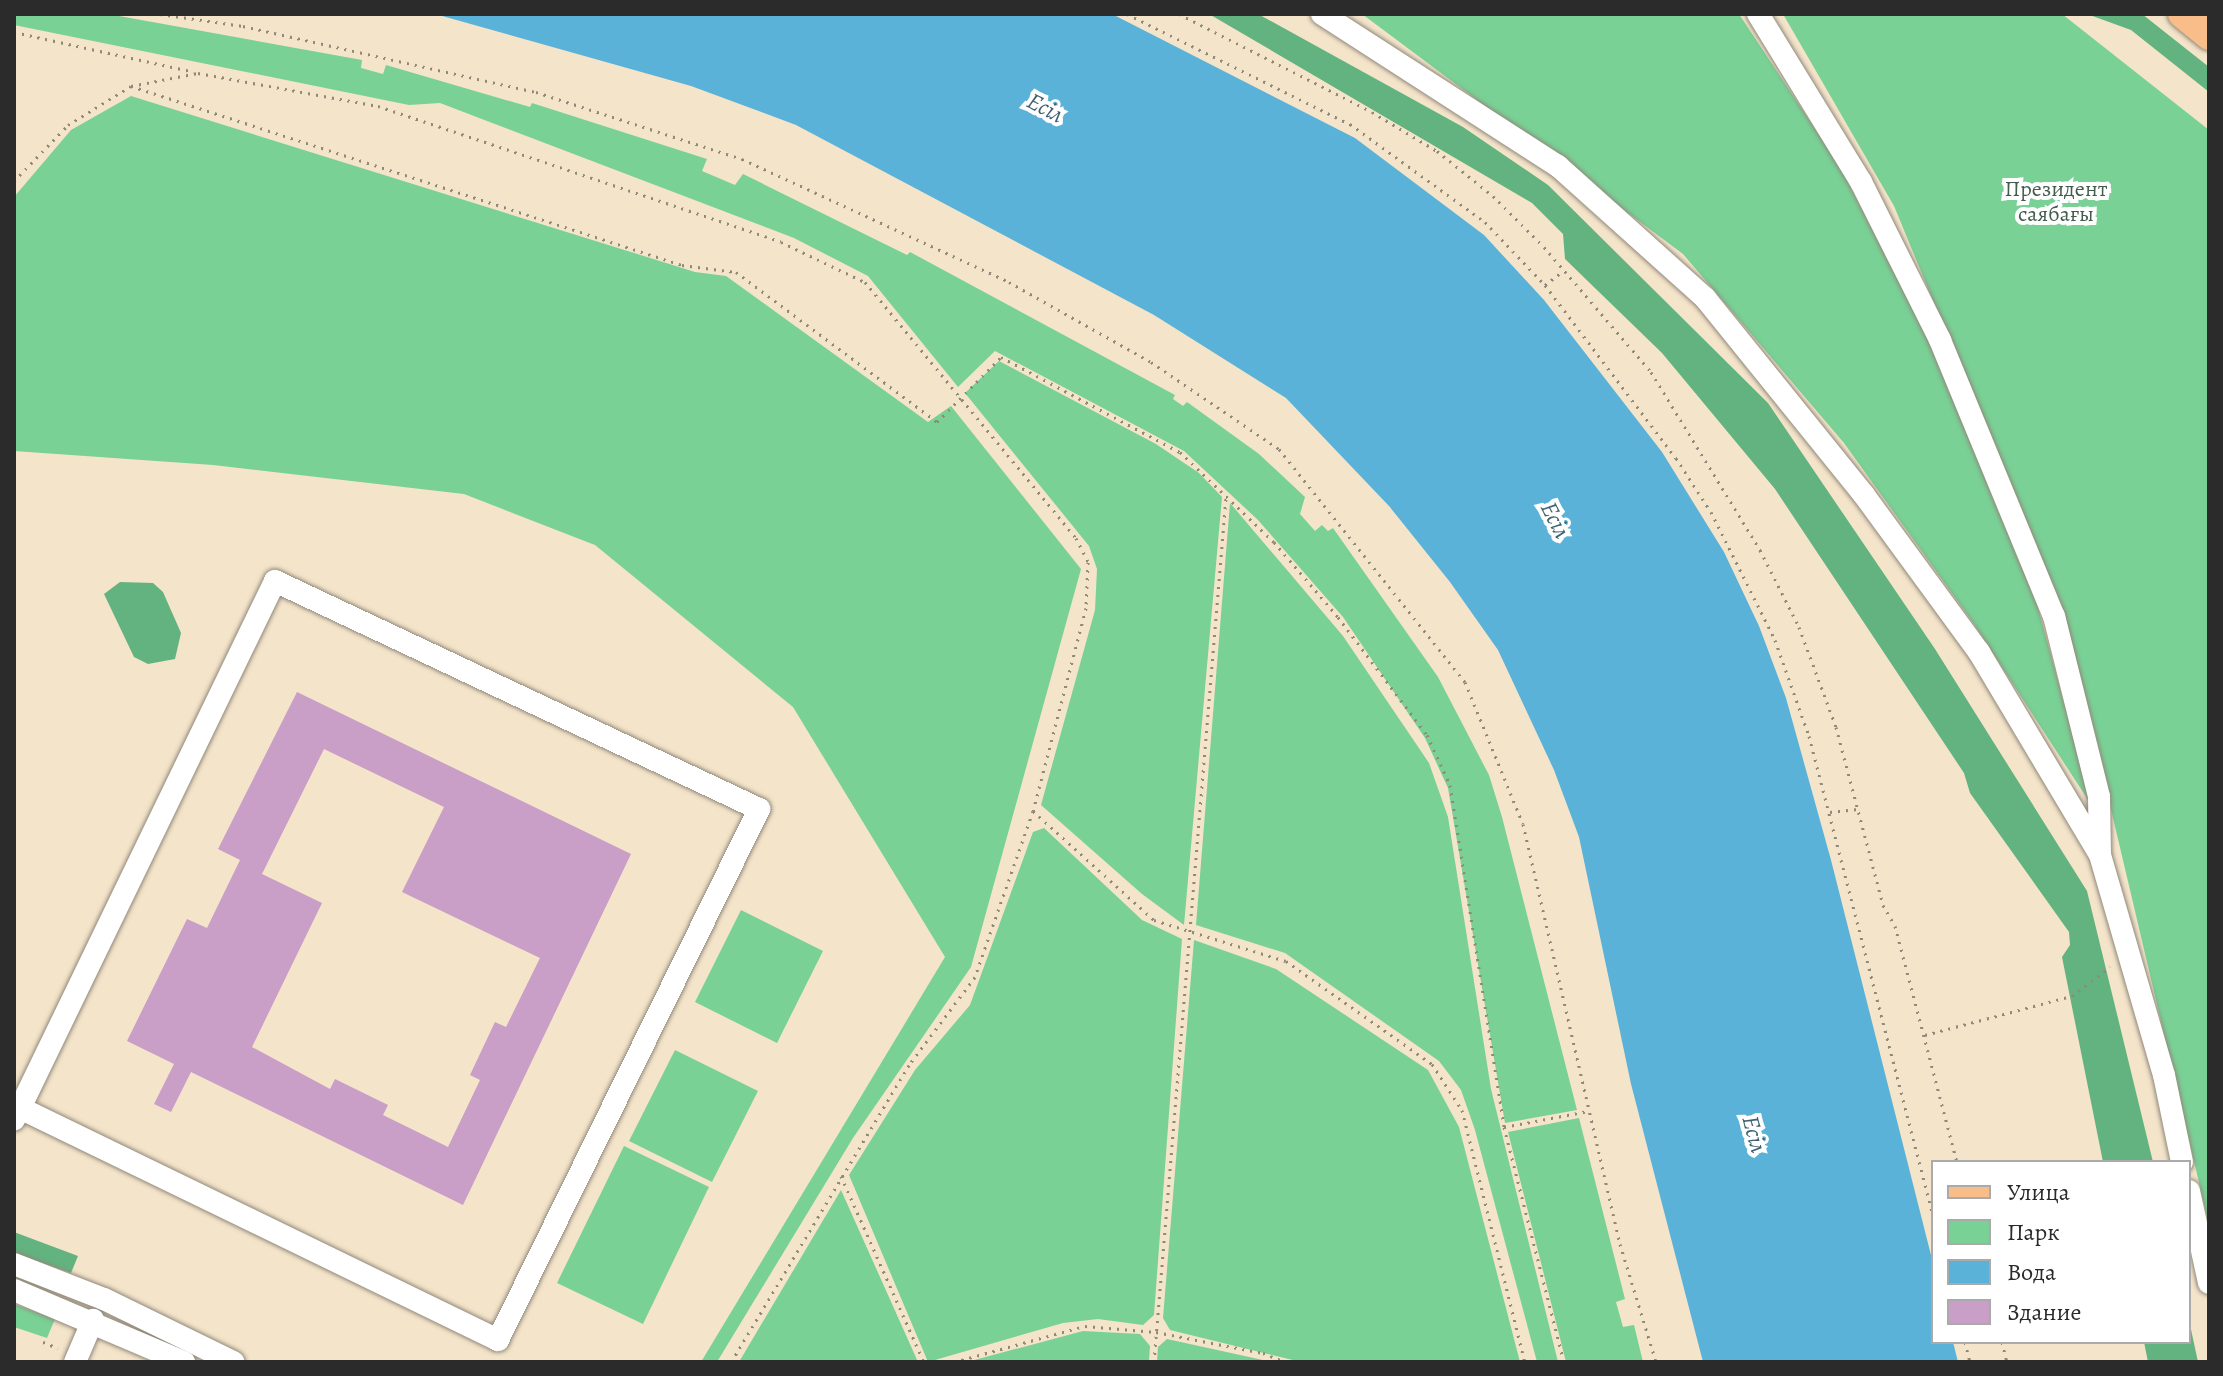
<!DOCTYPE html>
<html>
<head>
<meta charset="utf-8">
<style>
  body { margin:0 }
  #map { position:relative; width:2223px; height:1376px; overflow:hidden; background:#f4e4ca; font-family:Alegreya,serif }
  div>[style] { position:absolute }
  .green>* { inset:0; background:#79d196 }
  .forest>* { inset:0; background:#62b37f }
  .water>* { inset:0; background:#5bb2d8 }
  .building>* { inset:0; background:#c99ec7 }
  .path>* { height:3px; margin-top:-1.5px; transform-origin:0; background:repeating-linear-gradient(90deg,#90887a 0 2px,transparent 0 8px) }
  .roads { filter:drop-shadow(0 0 2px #90887a) drop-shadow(0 0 2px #90887a) }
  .minor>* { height:22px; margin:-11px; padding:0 11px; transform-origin:11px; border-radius:11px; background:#fff }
  .major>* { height:28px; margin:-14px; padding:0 14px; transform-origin:14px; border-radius:14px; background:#f8bd89 }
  span { translate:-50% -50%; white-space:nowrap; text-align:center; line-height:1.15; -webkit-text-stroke:8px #fff; paint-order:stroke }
  .park-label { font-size:22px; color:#425d4b }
  .water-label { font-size:24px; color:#3e6170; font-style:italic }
  .frame { position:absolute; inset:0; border:16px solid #2b2b2b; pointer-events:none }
  .legend { position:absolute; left:1931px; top:1160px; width:260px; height:184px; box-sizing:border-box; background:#fff; border:2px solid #aaa; margin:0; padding:10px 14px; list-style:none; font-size:24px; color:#2b2b2b }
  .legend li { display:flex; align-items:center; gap:16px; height:40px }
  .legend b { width:40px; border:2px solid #aaa }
</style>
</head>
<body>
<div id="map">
  <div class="green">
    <div style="clip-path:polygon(14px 14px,108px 14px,362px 60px,361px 68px,383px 74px,386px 65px,530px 107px,532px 103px,707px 159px,702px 171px,735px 185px,743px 174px,907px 255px,910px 252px,1175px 395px,1173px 399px,1183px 406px,1187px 402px,1259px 454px,1305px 497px,1300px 514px,1315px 531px,1322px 525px,1328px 531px,1333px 528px,1438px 677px,1489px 775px,1502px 817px,1577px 1110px,1505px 1123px,1448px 788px,1425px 738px,1343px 617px,1258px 520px,1184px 451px,995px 351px,958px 387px,868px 276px,794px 238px,440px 103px,409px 105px,14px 25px)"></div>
    <div style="clip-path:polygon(1362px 14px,1739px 14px,1839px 165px,1951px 384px,2037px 604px,2092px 806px,1974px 624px,1844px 443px,1683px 254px)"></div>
    <div style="clip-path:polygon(1783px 14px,2062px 14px,2209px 130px,2209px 1225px,2068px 627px,1894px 206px)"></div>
    <div style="clip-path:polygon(131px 96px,695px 272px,726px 276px,928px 422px,951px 406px,1081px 569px,971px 967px,853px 1138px,717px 1362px,701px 1362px,945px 957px,793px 707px,595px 545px,464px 494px,213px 465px,14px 451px,14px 197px,71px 130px)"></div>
    <div style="clip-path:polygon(999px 361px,1156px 444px,1199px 473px,1222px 497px,1184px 925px,1142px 894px,1041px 805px,1095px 610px,1097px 569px,1089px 546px,965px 393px)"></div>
    <div style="clip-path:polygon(1230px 503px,1343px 636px,1429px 763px,1448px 817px,1491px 1089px,1558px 1362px,1537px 1362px,1475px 1130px,1461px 1090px,1439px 1061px,1285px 953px,1196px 925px)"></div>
    <div style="clip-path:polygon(1044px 828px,1142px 920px,1182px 939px,1154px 1315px,1143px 1325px,1098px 1319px,1063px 1323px,928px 1362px,849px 1175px,915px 1070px,970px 1005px,1033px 832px)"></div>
    <div style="clip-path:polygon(741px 910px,823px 951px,777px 1043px,695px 1002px)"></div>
    <div style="clip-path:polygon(1194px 940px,1276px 969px,1428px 1070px,1459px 1127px,1520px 1362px,1301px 1362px,1170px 1330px,1163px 1318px)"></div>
    <div style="clip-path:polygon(675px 1050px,758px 1091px,712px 1182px,629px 1141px)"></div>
    <div style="clip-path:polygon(1579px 1118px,1625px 1299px,1616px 1302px,1623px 1327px,1634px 1325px,1643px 1362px,1566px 1362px,1508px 1132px)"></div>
    <div style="clip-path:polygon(624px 1146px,709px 1187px,643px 1324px,557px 1283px)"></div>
    <div style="clip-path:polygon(841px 1190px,918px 1362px,739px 1362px)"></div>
    <div style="clip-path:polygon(14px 1304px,55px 1319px,47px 1338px,14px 1327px)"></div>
    <div style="clip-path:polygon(1083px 1331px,1140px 1334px,1150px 1346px,1149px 1362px,967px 1362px)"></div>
    <div style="clip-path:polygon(1167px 1339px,1263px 1360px,1268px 1362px,1157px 1362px,1158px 1347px)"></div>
  </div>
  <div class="forest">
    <div style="clip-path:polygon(1209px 14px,1258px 14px,1463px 127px,1548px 185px,1768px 403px,1935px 649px,2087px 891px,2153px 1162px,2103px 1162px,2062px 957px,2070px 945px,2069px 932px,1970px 793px,1964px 773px,1775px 489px,1662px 353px,1565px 259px,1563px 234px,1532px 203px)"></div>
    <div style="clip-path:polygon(2087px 14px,2142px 14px,2209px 67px,2209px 92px,2131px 30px)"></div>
    <div style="clip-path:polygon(120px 582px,153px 583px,163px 592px,181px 633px,175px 659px,148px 664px,134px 657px,104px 594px)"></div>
    <div style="clip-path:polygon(14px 1232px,78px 1256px,71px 1273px,14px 1253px)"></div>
    <div style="clip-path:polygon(2189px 1320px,2198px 1362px,2148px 1362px,2144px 1342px,2189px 1342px)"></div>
  </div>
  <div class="water">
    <div style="clip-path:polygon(435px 14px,1112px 14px,1355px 138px,1484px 235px,1544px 300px,1662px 452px,1724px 552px,1759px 626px,1786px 698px,1831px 860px,1933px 1263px,1933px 1342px,1953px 1342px,1958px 1362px,1703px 1362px,1631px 1084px,1579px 837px,1554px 770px,1498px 650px,1450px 582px,1389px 506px,1286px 398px,1154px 315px,796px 125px,691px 86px)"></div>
  </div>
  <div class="building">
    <div style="clip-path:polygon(evenodd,297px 692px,631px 854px,463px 1205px,191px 1072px,171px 1112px,154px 1104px,174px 1064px,127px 1041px,187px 919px,207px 928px,240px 860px,218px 849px,297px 692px,324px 749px,444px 807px,402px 892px,540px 958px,506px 1027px,495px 1022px,470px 1075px,480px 1080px,448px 1147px,383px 1115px,388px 1105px,335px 1079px,330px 1089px,252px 1047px,322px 903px,262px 874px,324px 749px)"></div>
  </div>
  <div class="path">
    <div style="left:160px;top:14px;width:84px;rotate:8.2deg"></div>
    <div style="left:243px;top:26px;width:300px;rotate:12.7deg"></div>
    <div style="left:536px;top:92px;width:217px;rotate:18deg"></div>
    <div style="left:742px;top:159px;width:294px;rotate:24.7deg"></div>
    <div style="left:1009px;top:282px;width:163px;rotate:29.4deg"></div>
    <div style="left:1151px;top:362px;width:155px;rotate:34.2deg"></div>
    <div style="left:1279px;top:449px;width:298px;rotate:51.4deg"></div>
    <div style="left:1465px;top:682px;width:153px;rotate:67.8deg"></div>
    <div style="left:1523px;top:824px;width:431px;rotate:77deg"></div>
    <div style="left:1620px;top:1244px;width:123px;rotate:73deg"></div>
    <div style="left:1127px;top:14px;width:249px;rotate:26.3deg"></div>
    <div style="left:1350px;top:124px;width:167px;rotate:36deg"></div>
    <div style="left:1485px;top:222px;width:87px;rotate:46.4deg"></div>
    <div style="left:1545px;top:285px;width:217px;rotate:52.9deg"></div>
    <div style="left:1676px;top:458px;width:64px;rotate:57.1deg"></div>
    <div style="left:1711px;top:512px;width:143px;rotate:63.4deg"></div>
    <div style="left:1775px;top:640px;width:102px;rotate:70.5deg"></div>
    <div style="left:1809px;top:736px;width:496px;rotate:75.5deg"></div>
    <div style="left:1179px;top:14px;width:216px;rotate:26.9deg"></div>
    <div style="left:1372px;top:112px;width:76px;rotate:31deg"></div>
    <div style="left:1437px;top:151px;width:72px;rotate:38.8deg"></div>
    <div style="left:1493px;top:196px;width:72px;rotate:45deg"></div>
    <div style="left:1544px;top:247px;width:165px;rotate:49.4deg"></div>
    <div style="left:1651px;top:372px;width:209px;rotate:58.5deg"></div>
    <div style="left:1760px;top:550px;width:86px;rotate:63.1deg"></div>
    <div style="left:1799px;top:627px;width:107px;rotate:69.7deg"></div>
    <div style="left:1836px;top:727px;width:184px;rotate:75.2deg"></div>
    <div style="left:1883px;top:905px;width:24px;rotate:60deg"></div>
    <div style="left:1895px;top:926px;width:244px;rotate:75.3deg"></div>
    <div style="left:14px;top:32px;width:184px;rotate:12.5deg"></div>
    <div style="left:131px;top:86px;width:579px;rotate:18deg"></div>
    <div style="left:682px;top:265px;width:54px;rotate:7.4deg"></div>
    <div style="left:736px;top:272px;width:251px;rotate:36.7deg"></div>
    <div style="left:937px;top:422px;width:91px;rotate:-45.4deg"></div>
    <div style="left:1001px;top:357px;width:203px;rotate:28deg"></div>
    <div style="left:1180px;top:452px;width:130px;rotate:43.8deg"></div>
    <div style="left:1274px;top:542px;width:99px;rotate:49.5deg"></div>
    <div style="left:1338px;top:617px;width:148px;rotate:53deg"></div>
    <div style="left:1427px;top:735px;width:55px;rotate:65.3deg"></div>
    <div style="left:1450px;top:785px;width:346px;rotate:81deg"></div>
    <div style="left:1504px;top:1127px;width:243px;rotate:75.7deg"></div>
    <div style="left:14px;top:181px;width:78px;rotate:-46deg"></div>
    <div style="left:68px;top:125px;width:74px;rotate:-31.8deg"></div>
    <div style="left:131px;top:86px;width:68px;rotate:-11deg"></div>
    <div style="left:198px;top:73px;width:183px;rotate:10.4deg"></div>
    <div style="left:378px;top:106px;width:425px;rotate:18.6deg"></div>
    <div style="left:781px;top:242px;width:93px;rotate:25.5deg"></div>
    <div style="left:865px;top:282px;width:332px;rotate:50.5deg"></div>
    <div style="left:1076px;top:538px;width:27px;rotate:63deg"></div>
    <div style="left:1088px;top:562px;width:46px;rotate:92.5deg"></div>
    <div style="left:1086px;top:608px;width:210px;rotate:104.6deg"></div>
    <div style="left:1033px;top:811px;width:176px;rotate:109.3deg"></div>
    <div style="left:975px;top:977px;width:110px;rotate:126.9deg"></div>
    <div style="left:909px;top:1065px;width:346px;rotate:120.9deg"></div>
    <div style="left:1545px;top:285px;width:24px;rotate:-38deg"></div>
    <div style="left:1033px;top:811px;width:163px;rotate:42deg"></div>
    <div style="left:1154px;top:920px;width:138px;rotate:17.3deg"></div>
    <div style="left:1286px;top:961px;width:179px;rotate:35.2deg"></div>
    <div style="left:1432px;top:1064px;width:55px;rotate:56.9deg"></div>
    <div style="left:1462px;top:1110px;width:260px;rotate:76deg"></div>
    <div style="left:1830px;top:812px;width:28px;rotate:-6deg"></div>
    <div style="left:1925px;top:1035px;width:152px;rotate:-14.9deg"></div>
    <div style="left:2072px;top:996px;width:48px;rotate:-37.3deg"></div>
    <div style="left:1504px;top:1127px;width:86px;rotate:-10.7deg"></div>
    <div style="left:841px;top:1176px;width:204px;rotate:66deg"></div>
    <div style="left:43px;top:1342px;width:16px;rotate:22deg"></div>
    <div style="left:1965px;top:1342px;width:21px;rotate:76deg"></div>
    <div style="left:2002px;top:1342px;width:21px;rotate:76deg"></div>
    <div style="left:954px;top:1362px;width:136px;rotate:-15.4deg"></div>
    <div style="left:1085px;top:1326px;width:71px;rotate:4.8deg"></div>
    <div style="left:1156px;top:1332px;width:109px;rotate:11.1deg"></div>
    <div style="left:1263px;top:1353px;width:24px;rotate:22deg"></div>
    <div style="left:1154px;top:1362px;width:868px;rotate:-85.24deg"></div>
  </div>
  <div class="roads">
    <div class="minor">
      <div style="left:1322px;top:14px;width:281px;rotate:32.8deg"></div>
      <div style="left:1558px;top:166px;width:198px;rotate:41.9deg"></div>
      <div style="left:1705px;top:298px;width:253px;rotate:51.1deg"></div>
      <div style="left:1864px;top:495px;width:195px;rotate:53.8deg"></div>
      <div style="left:1979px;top:652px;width:236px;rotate:59.2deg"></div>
      <div style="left:2100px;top:855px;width:229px;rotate:73.8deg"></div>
      <div style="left:2164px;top:1075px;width:89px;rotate:78.3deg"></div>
      <div style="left:1758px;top:14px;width:197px;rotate:58.5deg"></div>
      <div style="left:1861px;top:182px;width:177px;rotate:63.4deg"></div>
      <div style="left:1940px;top:340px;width:299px;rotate:67.6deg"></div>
      <div style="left:2054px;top:616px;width:187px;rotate:76deg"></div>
      <div style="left:2099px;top:797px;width:56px;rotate:89deg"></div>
      <div style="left:14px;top:1105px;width:7px;rotate:27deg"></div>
      <div style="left:20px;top:1108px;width:531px;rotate:25.89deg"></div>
      <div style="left:498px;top:1340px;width:592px;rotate:-63.82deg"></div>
      <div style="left:759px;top:809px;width:535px;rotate:-154.78deg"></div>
      <div style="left:275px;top:581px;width:585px;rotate:115.82deg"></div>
      <div style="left:20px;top:1108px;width:13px;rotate:117deg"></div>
      <div style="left:2189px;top:1191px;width:94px;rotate:77.7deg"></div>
      <div style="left:14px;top:1264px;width:97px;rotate:21.3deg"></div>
      <div style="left:104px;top:1299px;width:144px;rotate:26deg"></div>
      <div style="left:14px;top:1290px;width:185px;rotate:23deg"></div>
      <div style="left:75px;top:1362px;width:46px;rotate:-66.8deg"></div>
    </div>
    <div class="major">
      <div style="left:2182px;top:14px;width:35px;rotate:39deg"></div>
    </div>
  </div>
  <div class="park-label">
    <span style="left:2056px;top:202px">Президент<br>саябағы</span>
  </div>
  <div class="water-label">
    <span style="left:1045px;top:108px;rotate:28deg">Есіл</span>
    <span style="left:1555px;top:520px;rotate:63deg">Есіл</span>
    <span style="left:1754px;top:1134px;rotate:75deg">Есіл</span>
  </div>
  <div class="frame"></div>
  <ul class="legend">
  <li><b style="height:10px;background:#f8bd89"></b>Улица</li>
  <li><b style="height:22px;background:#79d196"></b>Парк</li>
  <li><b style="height:22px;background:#5bb2d8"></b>Вода</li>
  <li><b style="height:22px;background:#c99ec7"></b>Здание</li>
  </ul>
</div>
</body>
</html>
